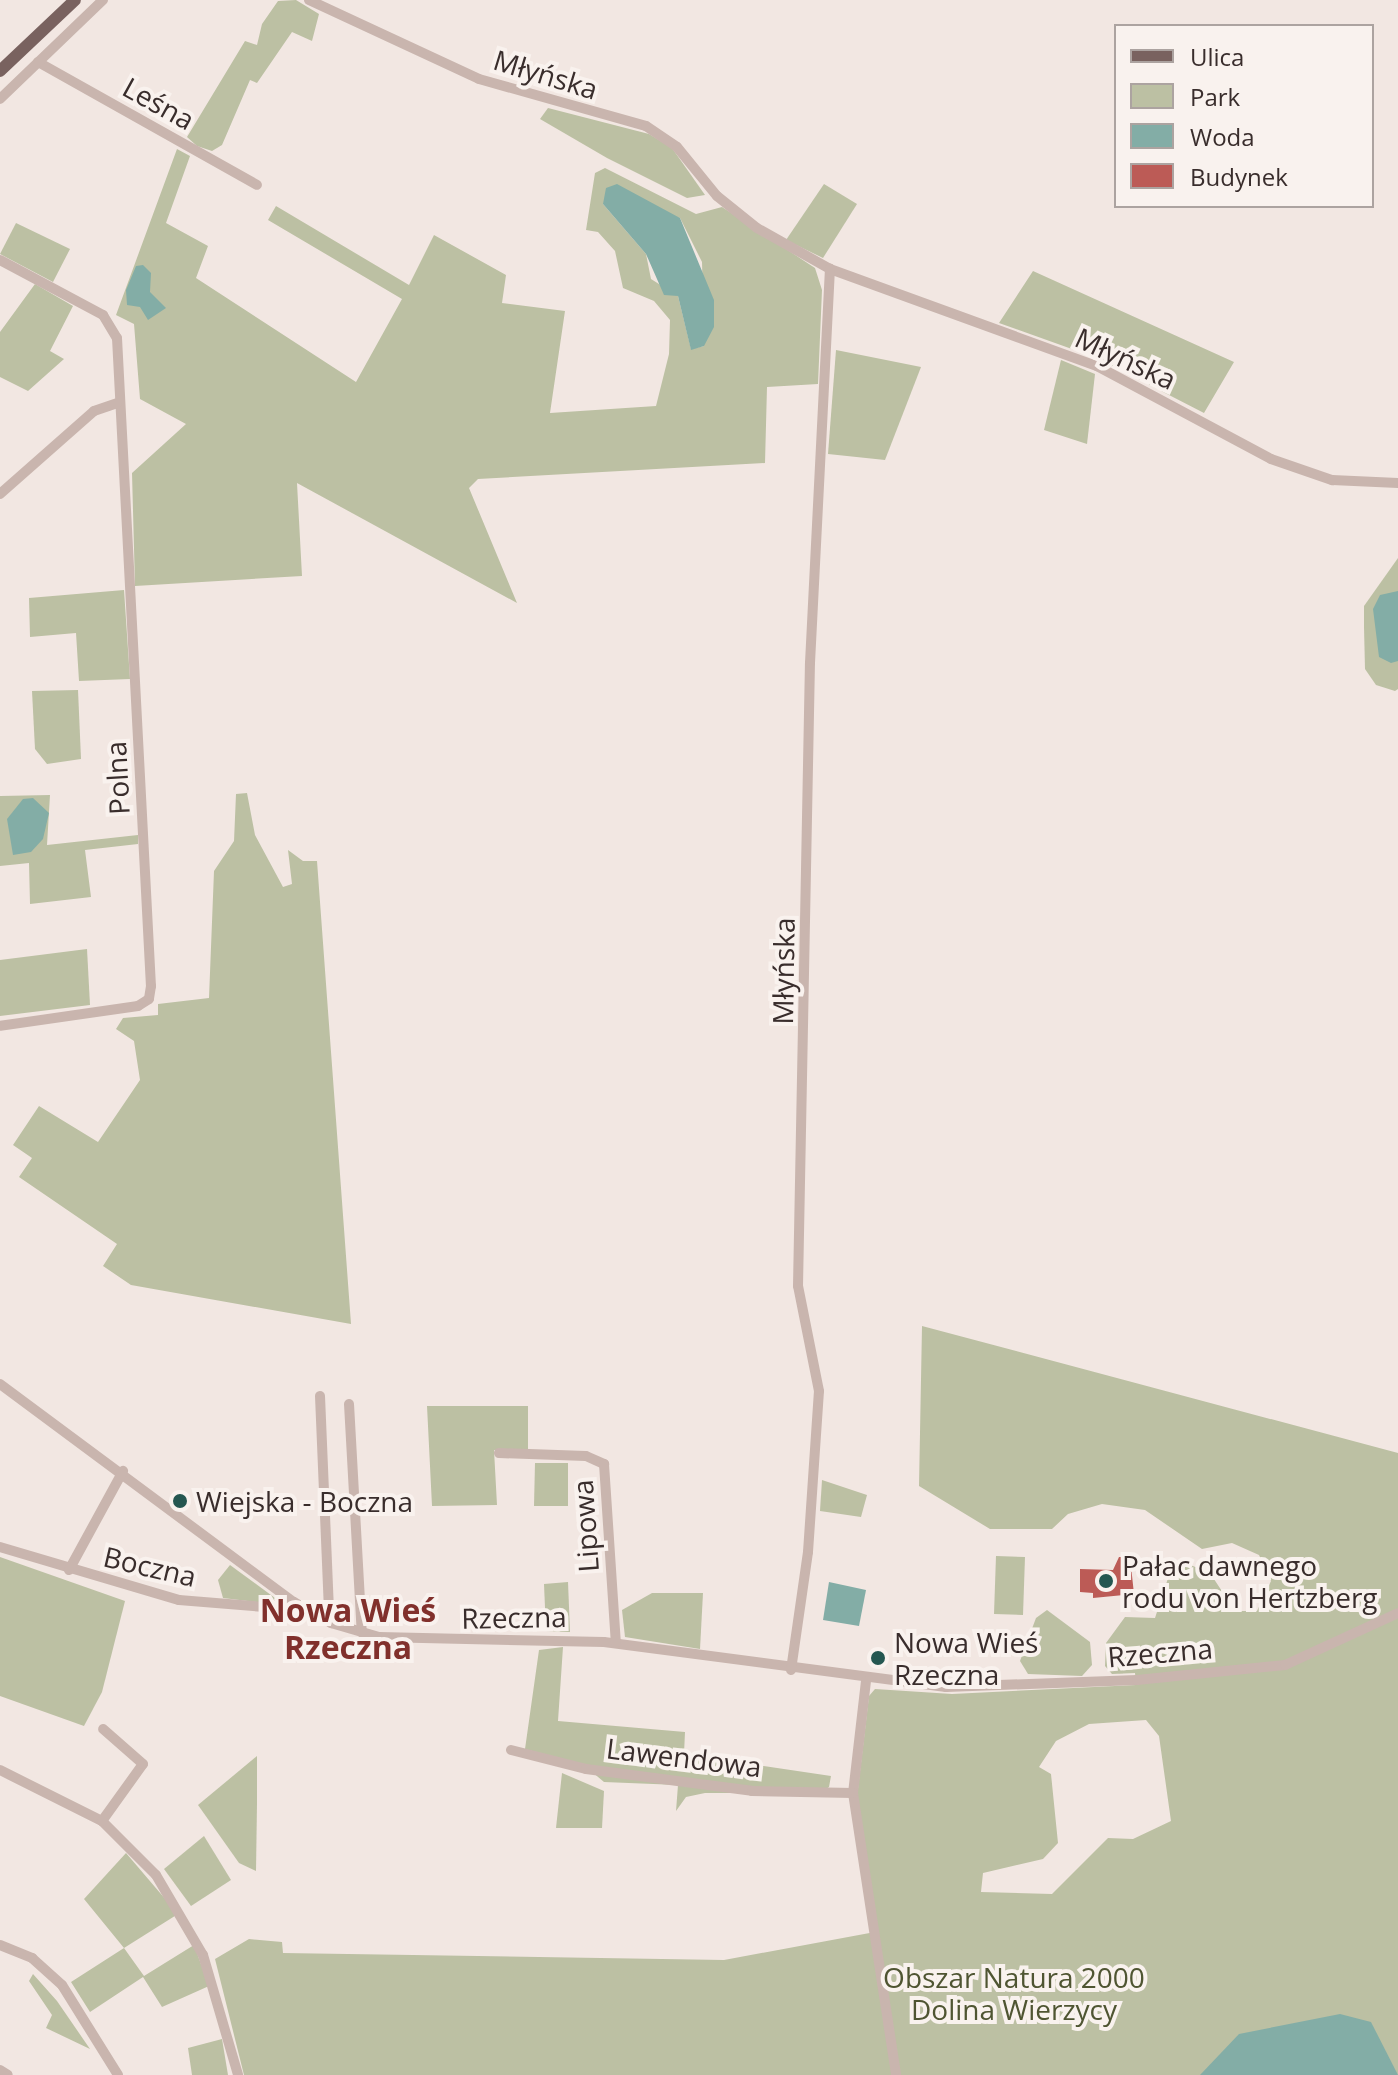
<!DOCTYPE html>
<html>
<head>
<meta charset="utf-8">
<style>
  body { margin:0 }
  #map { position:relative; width:1398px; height:2075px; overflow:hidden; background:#f2e7e2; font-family:"Open Sans",sans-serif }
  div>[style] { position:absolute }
  .green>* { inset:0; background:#bcc0a3 }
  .water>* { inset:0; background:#83ada6 }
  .building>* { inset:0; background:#bc5b56 }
  .minor>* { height:10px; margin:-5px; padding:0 5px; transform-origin:5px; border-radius:5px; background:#c9b5ae }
  .major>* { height:12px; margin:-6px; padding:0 6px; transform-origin:6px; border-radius:6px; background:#79625f }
  .dots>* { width:22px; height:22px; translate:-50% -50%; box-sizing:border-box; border:4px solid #f9f2ee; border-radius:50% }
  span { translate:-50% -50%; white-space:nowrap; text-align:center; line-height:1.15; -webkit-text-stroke:8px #f9f2ee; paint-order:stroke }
  .street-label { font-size:28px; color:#392d2c }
  .poi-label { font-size:28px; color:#392d2c }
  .left { translate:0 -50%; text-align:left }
  .park-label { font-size:28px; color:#4f5532 }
  .quarter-label { font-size:32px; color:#81302c; font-weight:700 }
  .legend { position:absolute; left:1114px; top:24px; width:260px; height:184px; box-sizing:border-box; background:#f9f2ee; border:2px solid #aca3a0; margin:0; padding:10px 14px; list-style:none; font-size:24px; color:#392d2c }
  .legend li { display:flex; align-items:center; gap:16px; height:40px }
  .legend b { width:40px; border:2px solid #aca3a0 }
</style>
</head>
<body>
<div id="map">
  <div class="green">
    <div style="clip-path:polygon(296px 0,319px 14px,312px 41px,292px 32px,257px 83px,250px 80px,222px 145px,212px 151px,197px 146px,187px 137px,245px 41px,257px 45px,262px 24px,278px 1px)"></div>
    <div style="clip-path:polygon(548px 108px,649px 134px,672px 148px,705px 195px,687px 198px,607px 158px,540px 119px)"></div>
    <div style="clip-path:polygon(evenodd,177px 149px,190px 156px,166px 223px,208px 246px,196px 278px,356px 382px,402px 299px,268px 220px,276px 206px,409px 285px,434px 235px,506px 275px,502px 303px,565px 311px,550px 413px,656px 406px,669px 354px,670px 320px,654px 301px,623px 288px,615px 251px,598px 232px,586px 230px,595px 173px,605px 168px,696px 214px,722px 207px,815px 268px,822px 290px,818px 384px,767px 387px,765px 463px,478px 479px,469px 488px,517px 603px,297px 483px,302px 576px,135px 586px,132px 473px,186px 424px,140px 399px,134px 324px,116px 315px,177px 149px,603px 204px,680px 218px,702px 262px,704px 346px,691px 349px,678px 296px,651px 279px,646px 254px,603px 204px)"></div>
    <div style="clip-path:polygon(824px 184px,857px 204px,823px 258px,786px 240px)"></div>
    <div style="clip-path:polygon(16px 223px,70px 249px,53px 282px,0 254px)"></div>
    <div style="clip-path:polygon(1033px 271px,1234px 362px,1204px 413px,1097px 358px,999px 323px)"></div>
    <div style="clip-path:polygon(35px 284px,73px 306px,50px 351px,64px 359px,28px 391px,0 377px,0 332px)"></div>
    <div style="clip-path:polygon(836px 350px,921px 367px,885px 460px,828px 454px)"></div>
    <div style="clip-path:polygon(1061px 360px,1095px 374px,1087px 444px,1044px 430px)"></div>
    <div style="clip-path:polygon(1398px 558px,1398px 689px,1395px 691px,1376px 685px,1365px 669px,1364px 627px,1364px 606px)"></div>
    <div style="clip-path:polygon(124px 590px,130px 679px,79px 681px,76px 633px,30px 637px,29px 598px)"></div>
    <div style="clip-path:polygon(78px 690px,81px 759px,47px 764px,35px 749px,32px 691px)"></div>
    <div style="clip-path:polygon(247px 793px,255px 835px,283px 887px,292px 884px,288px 850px,303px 861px,317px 861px,351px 1324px,131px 1285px,103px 1266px,117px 1244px,19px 1177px,32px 1158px,13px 1145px,39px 1106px,98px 1142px,140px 1080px,134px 1041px,116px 1029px,123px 1018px,158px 1015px,158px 1004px,209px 998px,214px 871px,234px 841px,236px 794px)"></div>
    <div style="clip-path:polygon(50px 795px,47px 845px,138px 835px,138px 844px,85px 850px,91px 897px,30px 904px,29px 863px,0 866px,0 796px)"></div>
    <div style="clip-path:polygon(87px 949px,90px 1005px,0 1016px,0 960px)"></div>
    <div style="clip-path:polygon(evenodd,922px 1326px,1398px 1453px,1398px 2075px,244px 2075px,215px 1959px,249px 1939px,282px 1942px,283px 1953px,724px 1960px,875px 1932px,857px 1797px,869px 1696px,875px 1689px,952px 1694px,1136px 1685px,1135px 1673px,1112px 1674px,1105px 1666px,1106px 1643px,1125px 1617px,1155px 1618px,1170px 1572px,1188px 1564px,1210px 1573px,1235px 1611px,1257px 1611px,1271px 1581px,1259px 1555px,1232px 1543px,1202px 1549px,1145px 1510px,1102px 1504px,1068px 1514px,1052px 1529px,990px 1529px,919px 1486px,922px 1326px,1146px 1720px,1159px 1736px,1171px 1821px,1133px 1839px,1108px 1838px,1052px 1894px,981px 1892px,983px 1873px,1043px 1859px,1058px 1843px,1051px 1774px,1039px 1767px,1056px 1741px,1089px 1724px,1146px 1720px)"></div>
    <div style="clip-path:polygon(427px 1406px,528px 1406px,528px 1450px,494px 1450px,497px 1505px,432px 1506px)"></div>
    <div style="clip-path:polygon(535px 1463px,568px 1463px,568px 1506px,534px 1506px)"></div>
    <div style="clip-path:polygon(822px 1480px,867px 1495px,861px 1517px,820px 1511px)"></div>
    <div style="clip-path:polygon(996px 1556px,1025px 1557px,1023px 1615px,994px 1614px)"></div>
    <div style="clip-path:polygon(0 1557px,125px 1601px,102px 1692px,84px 1726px,0 1696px)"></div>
    <div style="clip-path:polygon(230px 1565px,275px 1598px,272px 1604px,223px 1598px,218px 1580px)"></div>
    <div style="clip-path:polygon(568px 1582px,570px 1632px,546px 1631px,544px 1584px)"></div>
    <div style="clip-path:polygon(652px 1593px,703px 1593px,700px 1649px,625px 1637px,622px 1610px)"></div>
    <div style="clip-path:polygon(1047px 1610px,1090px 1642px,1092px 1665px,1082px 1676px,1028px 1674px,1020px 1661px,1036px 1618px)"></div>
    <div style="clip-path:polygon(563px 1647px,558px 1721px,685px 1732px,684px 1754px,831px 1776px,829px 1787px,820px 1793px,705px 1793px,686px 1797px,676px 1811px,678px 1785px,604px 1782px,585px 1766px,525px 1749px,539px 1650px)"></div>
    <div style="clip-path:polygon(257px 1756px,257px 1803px,256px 1871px,239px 1863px,198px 1805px)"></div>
    <div style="clip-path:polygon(562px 1773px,604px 1791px,602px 1828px,556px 1828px)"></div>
    <div style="clip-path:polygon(204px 1836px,231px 1880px,191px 1906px,164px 1869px)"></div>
    <div style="clip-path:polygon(126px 1853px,178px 1914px,124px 1948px,144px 1976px,194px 1945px,209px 1986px,162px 2007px,143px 1977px,90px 2012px,71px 1982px,124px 1948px,84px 1899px)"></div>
    <div style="clip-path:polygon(33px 1974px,57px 2001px,90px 2049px,46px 2028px,52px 2015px,29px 1981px)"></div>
    <div style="clip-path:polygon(222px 2039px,228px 2075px,192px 2075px,188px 2048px)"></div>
  </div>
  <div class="water">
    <div style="clip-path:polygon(617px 184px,680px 218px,714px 300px,714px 327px,704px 346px,691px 350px,678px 296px,664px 295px,646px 254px,603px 204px,606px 188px)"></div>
    <div style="clip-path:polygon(143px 265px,151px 273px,150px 292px,166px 308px,148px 320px,140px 307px,127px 305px,126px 290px,136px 266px)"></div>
    <div style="clip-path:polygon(1398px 591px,1398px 661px,1391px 663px,1379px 657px,1373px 609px,1380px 595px)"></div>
    <div style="clip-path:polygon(33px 798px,49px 813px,43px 839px,31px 852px,13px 855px,7px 819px,23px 799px)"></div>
    <div style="clip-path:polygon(829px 1582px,866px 1590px,859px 1626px,823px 1620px)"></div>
    <div style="clip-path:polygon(1340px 2014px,1371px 2022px,1398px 2075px,1200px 2075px,1239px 2034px)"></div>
  </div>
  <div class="building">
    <div style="clip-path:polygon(1119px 1557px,1130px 1557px,1134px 1594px,1093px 1598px,1093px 1593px,1080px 1592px,1080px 1569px,1113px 1570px)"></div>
  </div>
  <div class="minor">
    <div style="left:309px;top:0;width:187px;rotate:24.9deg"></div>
    <div style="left:479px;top:79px;width:173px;rotate:15.7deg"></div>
    <div style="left:646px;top:126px;width:37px;rotate:34deg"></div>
    <div style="left:677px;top:147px;width:63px;rotate:50.8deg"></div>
    <div style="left:717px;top:196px;width:51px;rotate:38.7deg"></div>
    <div style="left:757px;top:228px;width:84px;rotate:29.3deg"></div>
    <div style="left:830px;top:269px;width:284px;rotate:20deg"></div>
    <div style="left:1097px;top:366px;width:197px;rotate:28.1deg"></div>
    <div style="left:1271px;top:459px;width:65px;rotate:19deg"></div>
    <div style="left:1332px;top:480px;width:66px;rotate:2.6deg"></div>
    <div style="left:38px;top:62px;width:251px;rotate:29.3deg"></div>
    <div style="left:0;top:99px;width:143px;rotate:-43.9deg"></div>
    <div style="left:0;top:260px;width:117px;rotate:28.1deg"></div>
    <div style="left:103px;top:315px;width:27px;rotate:59deg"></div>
    <div style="left:117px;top:338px;width:649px;rotate:87deg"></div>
    <div style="left:151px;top:986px;width:13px;rotate:99deg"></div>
    <div style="left:149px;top:999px;width:13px;rotate:148deg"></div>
    <div style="left:138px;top:1006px;width:139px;rotate:171.8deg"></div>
    <div style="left:0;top:494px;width:125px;rotate:-41.4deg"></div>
    <div style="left:94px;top:411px;width:24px;rotate:-19deg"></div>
    <div style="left:0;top:1384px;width:366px;rotate:36.6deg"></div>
    <div style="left:294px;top:1602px;width:43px;rotate:29.6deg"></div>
    <div style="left:331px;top:1623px;width:50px;rotate:16.3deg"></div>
    <div style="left:379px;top:1637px;width:225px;rotate:1.3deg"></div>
    <div style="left:604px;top:1642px;width:345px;rotate:7.5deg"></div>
    <div style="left:946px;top:1687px;width:191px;rotate:-2.1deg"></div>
    <div style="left:1137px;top:1680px;width:149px;rotate:-5.8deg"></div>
    <div style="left:1285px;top:1665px;width:124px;rotate:-24.7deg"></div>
    <div style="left:320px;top:1396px;width:212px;rotate:87.6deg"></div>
    <div style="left:329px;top:1608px;width:13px;rotate:119deg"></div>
    <div style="left:349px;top:1404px;width:229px;rotate:86.8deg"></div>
    <div style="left:499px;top:1453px;width:87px;rotate:2deg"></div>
    <div style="left:586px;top:1456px;width:20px;rotate:24deg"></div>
    <div style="left:604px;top:1464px;width:179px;rotate:86.2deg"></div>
    <div style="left:0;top:1547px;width:187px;rotate:16.5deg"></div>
    <div style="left:179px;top:1600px;width:86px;rotate:4.7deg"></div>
    <div style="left:265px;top:1607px;width:29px;rotate:-10deg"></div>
    <div style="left:69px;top:1570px;width:113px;rotate:-61.4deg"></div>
    <div style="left:791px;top:1670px;width:119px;rotate:-81.8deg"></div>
    <div style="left:808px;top:1552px;width:161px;rotate:-86.1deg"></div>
    <div style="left:819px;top:1391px;width:107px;rotate:-101.3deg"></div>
    <div style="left:798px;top:1286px;width:623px;rotate:-88.9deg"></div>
    <div style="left:810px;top:663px;width:395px;rotate:-87.1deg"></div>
    <div style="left:866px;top:1681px;width:113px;rotate:96.6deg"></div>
    <div style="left:853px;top:1793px;width:285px;rotate:81.3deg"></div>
    <div style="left:511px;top:1750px;width:77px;rotate:14.2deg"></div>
    <div style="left:586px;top:1769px;width:167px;rotate:7.5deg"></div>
    <div style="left:752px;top:1791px;width:101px;rotate:1.1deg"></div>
    <div style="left:0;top:1770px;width:114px;rotate:26.6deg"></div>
    <div style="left:102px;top:1821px;width:76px;rotate:45deg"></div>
    <div style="left:156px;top:1875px;width:93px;rotate:59.6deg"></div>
    <div style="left:203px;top:1955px;width:125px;rotate:73.7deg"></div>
    <div style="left:102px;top:1821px;width:70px;rotate:-54.3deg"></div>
    <div style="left:143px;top:1764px;width:53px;rotate:-138.8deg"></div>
    <div style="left:0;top:1945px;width:35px;rotate:22deg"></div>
    <div style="left:32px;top:1958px;width:40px;rotate:42deg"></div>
    <div style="left:62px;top:1985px;width:106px;rotate:58.1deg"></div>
    <div style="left:0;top:2070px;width:9px;rotate:32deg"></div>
  </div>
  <div class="major">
    <div style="left:0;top:71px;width:103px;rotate:-43.4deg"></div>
  </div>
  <div class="dots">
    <div style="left:180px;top:1501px;background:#255751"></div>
    <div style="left:1106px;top:1581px;background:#255751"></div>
    <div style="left:878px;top:1658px;background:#255751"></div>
  </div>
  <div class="street-label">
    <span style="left:546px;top:74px;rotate:17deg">Młyńska</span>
    <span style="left:159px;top:103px;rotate:29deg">Leśna</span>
    <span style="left:1126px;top:358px;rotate:25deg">Młyńska</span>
    <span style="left:117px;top:778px;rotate:-93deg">Polna</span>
    <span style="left:783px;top:971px;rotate:-89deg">Młyńska</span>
    <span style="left:585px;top:1526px;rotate:-94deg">Lipowa</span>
    <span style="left:150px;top:1566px;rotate:13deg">Boczna</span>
    <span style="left:514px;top:1617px;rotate:-1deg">Rzeczna</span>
    <span style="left:1160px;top:1652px;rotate:-5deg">Rzeczna</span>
    <span style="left:684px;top:1757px;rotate:7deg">Lawendowa</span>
  </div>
  <div class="poi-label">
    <span class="left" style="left:196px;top:1501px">Wiejska - Boczna</span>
    <span class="left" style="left:1122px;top:1581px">Pałac dawnego<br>rodu von Hertzberg</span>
    <span class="left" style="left:894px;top:1658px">Nowa Wieś<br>Rzeczna</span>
  </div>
  <div class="park-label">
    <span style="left:1014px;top:1993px">Obszar Natura 2000<br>Dolina Wierzycy</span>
  </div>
  <div class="quarter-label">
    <span style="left:348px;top:1629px">Nowa Wieś<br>Rzeczna</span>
  </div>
  <ul class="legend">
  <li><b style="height:10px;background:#79625f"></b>Ulica</li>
  <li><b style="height:22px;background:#bcc0a3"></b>Park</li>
  <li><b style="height:22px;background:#83ada6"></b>Woda</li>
  <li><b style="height:22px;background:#bc5b56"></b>Budynek</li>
  </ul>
</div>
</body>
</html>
